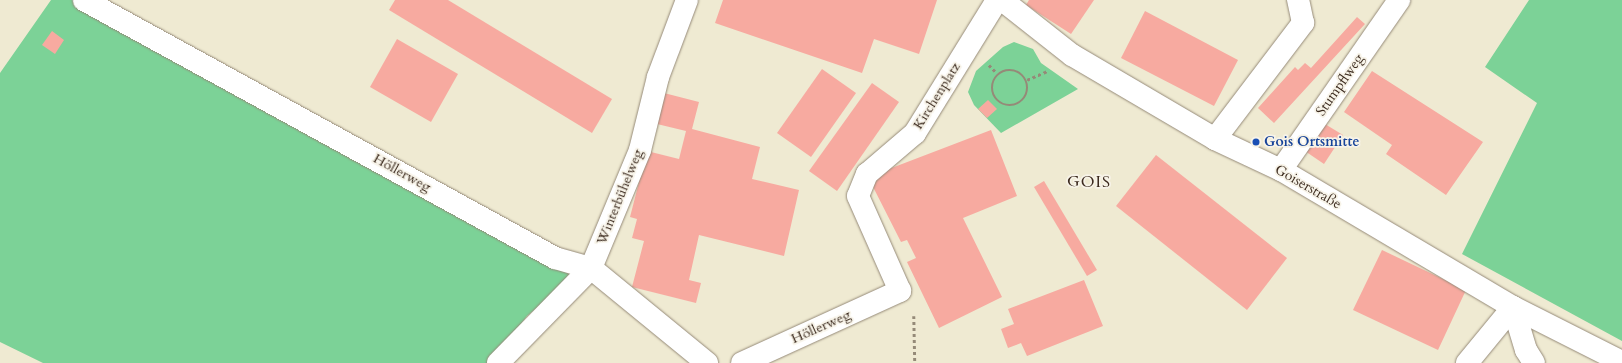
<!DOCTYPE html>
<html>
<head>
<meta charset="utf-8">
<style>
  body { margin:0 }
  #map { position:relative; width:1622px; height:363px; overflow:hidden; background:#efead2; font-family:Cardo,serif }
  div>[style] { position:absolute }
  .green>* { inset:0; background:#7cd297 }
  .building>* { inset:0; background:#f7aaa0 }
  .path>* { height:2.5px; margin-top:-1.25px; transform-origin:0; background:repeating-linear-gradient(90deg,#958a78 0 3px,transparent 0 6px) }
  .path>.ring { margin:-1.25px; padding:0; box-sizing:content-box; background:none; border:2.5px solid #958a78; border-radius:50% }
  .roads { filter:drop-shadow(0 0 1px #958a78) drop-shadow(0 0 1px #958a78) }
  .minor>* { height:22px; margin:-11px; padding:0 11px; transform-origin:11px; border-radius:11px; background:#fff }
  .dots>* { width:11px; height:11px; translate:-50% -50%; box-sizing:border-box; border:2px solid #f7f3e8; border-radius:50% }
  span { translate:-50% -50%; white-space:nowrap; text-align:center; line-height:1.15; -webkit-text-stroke:3.5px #f7f3e8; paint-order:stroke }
  .street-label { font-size:14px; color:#3b2a1e }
  .transit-label { font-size:14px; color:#164399; font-weight:700 }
  .left { translate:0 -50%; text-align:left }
  .quarter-label { font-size:16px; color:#3b2a1e; letter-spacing:1px }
</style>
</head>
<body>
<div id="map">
  <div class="green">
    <div style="clip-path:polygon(51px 0,103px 0,302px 127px,569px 274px,556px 292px,527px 316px,491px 363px,43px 363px,0 342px,0 73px)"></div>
    <div style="clip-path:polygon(1529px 0,1622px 0,1622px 341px,1462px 254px,1537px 103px,1485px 67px)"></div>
    <div style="clip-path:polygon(1014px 42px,1033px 49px,1041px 63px,1078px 89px,1001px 133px,974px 105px,968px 92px,976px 71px,1003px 47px)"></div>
  </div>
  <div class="building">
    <div style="clip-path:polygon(395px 0,448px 0,612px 99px,592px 133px,389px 10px)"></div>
    <div style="clip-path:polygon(723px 0,937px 0,919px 54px,874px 39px,862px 73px,715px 23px)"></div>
    <div style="clip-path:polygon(1029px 0,1094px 0,1071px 34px,1026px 5px)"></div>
    <div style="clip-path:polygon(1145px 11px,1238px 60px,1214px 106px,1121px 58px)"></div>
    <div style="clip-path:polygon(1357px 17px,1365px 24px,1274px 123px,1258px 108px,1295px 67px,1298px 70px,1305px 63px,1311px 68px)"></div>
    <div style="clip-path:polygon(52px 31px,64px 40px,55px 54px,42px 45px)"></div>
    <div style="clip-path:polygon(397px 39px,458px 74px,431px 122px,370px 87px)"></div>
    <div style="clip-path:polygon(822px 69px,856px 93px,811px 157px,777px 133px)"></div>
    <div style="clip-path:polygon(1372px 71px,1483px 142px,1446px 195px,1386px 154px,1392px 145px,1344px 112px)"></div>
    <div style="clip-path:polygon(872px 83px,899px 102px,837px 191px,809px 171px)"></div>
    <div style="clip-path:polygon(664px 93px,699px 102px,692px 129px,760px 147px,752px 179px,799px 190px,784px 256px,699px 235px,689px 280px,701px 283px,696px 303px,632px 287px,644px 241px,632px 238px,637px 219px,630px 217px,647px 151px,679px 159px,686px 131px,657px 124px)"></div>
    <div style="clip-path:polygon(988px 100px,997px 109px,987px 118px,978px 109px)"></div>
    <div style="clip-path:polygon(1320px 121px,1343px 135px,1324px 164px,1302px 149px)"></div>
    <div style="clip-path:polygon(991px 130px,1017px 196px,963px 218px,1002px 297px,939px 328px,907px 262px,916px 258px,907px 240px,901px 242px,868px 177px)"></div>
    <div style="clip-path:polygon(1156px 155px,1287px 258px,1247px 310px,1116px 206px)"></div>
    <div style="clip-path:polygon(1044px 181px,1097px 270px,1087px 276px,1034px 187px)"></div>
    <div style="clip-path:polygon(1382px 250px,1466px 290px,1438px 350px,1353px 310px)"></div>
    <div style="clip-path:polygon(1084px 280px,1103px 326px,1027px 356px,1021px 343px,1008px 348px,1001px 329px,1014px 324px,1008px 309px)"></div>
  </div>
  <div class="path">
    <div style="left:989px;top:65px;width:11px;rotate:45deg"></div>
    <div class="ring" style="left:992px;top:70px;width:33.5px;height:33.5px"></div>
    <div style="left:1027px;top:80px;width:22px;rotate:-24deg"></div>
    <div style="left:914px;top:316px;width:47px;rotate:88.8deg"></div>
  </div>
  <div class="roads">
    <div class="minor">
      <div style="left:84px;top:0;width:537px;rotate:28.71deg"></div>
      <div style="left:555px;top:258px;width:37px;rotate:16deg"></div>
      <div style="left:591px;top:268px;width:150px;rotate:39.3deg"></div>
      <div style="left:1002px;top:0;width:89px;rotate:38.2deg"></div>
      <div style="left:1072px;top:55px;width:166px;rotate:30.4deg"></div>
      <div style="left:1215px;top:139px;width:73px;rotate:25.2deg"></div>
      <div style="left:1281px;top:170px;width:269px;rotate:30.6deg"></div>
      <div style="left:1513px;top:307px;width:122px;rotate:26.8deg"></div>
      <div style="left:1215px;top:139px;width:146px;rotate:-52.8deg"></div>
      <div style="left:1303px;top:23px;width:24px;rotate:-102deg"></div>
      <div style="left:1281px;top:170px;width:207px;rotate:-55.2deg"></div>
      <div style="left:1513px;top:307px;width:45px;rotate:73.2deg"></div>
      <div style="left:1526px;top:350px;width:15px;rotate:58deg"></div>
      <div style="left:498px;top:363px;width:133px;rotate:-45.6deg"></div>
      <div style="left:591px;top:268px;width:128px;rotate:-67.4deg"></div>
      <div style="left:640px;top:150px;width:75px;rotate:-76.1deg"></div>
      <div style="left:658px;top:77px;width:82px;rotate:-69.4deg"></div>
      <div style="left:742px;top:363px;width:174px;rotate:-24.5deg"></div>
      <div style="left:900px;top:291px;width:104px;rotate:-113.9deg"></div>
      <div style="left:858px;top:196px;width:24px;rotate:-68deg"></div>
      <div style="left:867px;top:174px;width:63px;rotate:-40.5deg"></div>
      <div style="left:915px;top:133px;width:156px;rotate:-58.3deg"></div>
      <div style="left:1467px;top:363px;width:72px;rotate:-50.6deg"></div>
    </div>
  </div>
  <div class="dots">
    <div style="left:1256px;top:142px;background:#1a4fb4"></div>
  </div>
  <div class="street-label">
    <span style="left:1340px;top:85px;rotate:-55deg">Stumpflweg</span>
    <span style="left:937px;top:96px;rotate:-58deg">Kirchenplatz</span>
    <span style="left:402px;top:173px;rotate:29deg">Höllerweg</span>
    <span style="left:1308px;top:187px;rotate:30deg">Goiserstraße</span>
    <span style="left:620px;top:197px;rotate:-68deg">Winterbühelweg</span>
    <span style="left:821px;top:327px;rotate:-24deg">Höllerweg</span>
  </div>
  <div class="transit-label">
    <span class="left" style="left:1264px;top:142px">Gois Ortsmitte</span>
  </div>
  <div class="quarter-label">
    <span style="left:1089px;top:182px">GOIS</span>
  </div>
</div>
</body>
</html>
